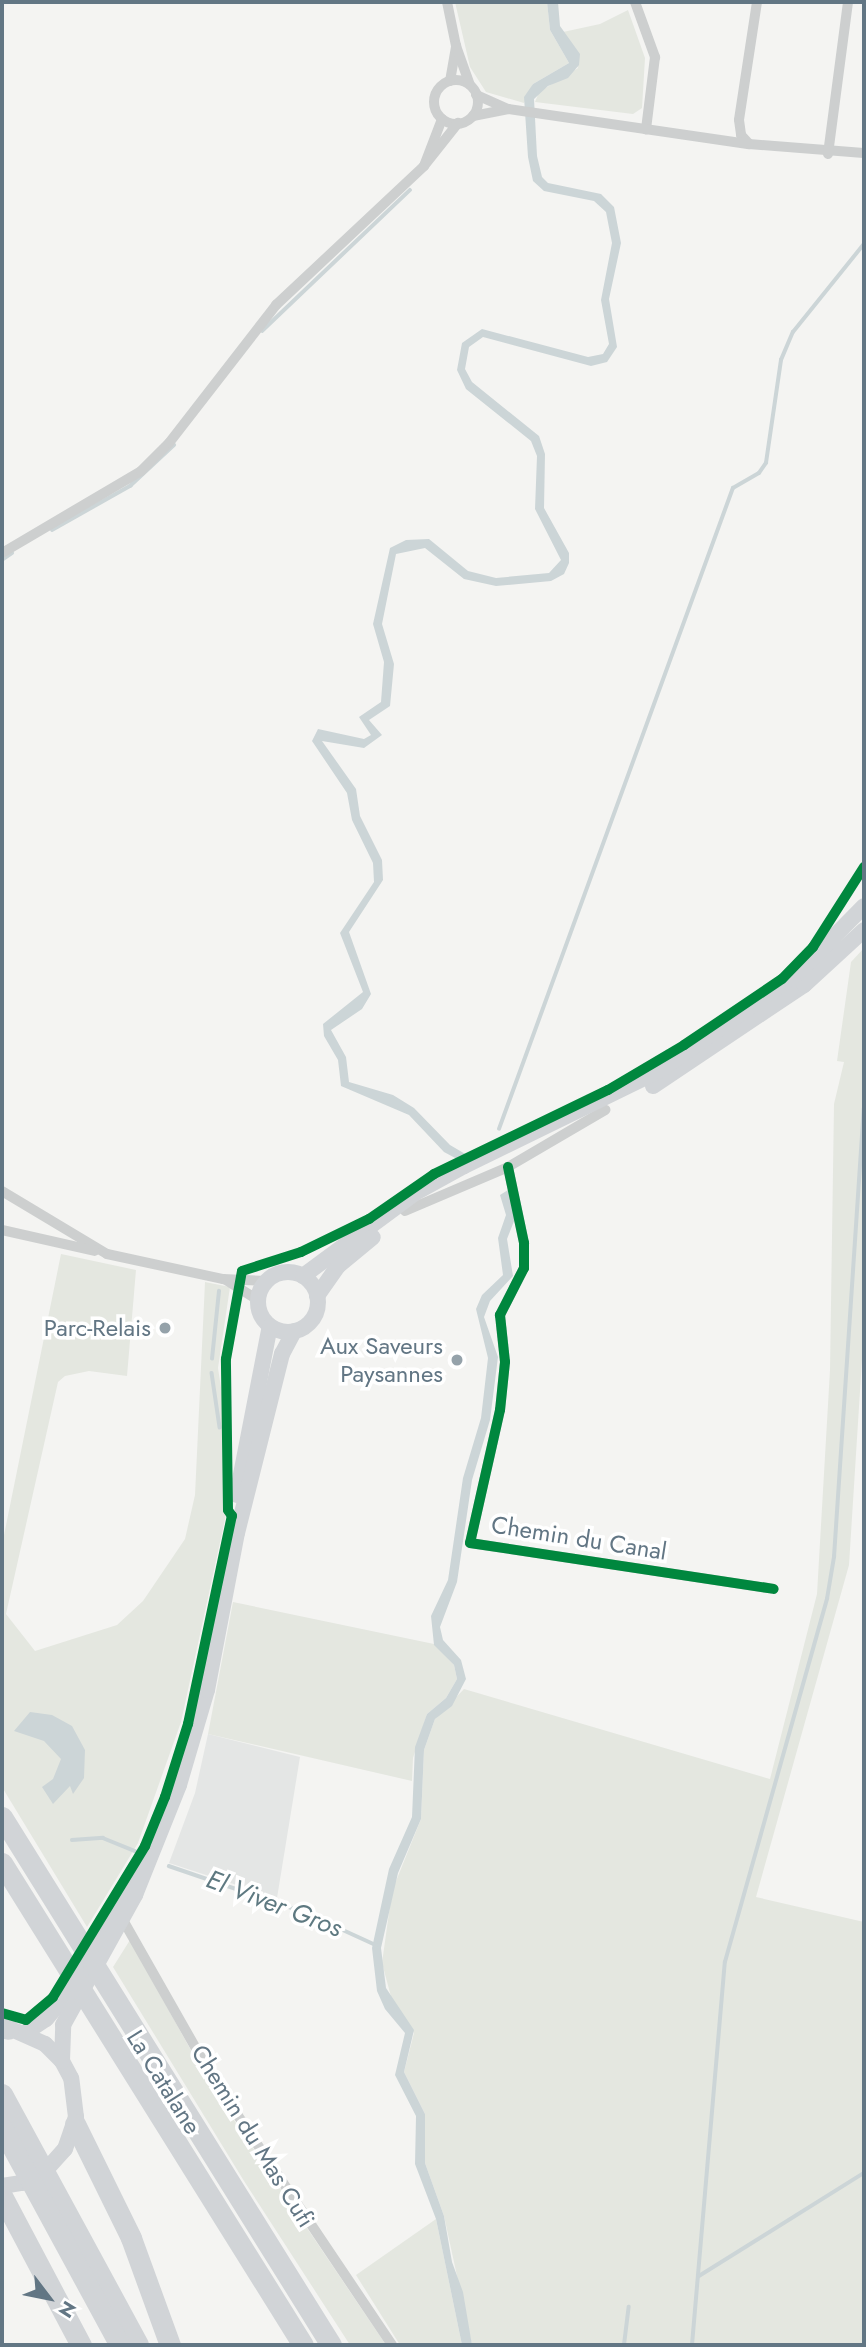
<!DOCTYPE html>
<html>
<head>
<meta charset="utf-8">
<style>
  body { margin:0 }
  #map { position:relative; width:866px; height:2347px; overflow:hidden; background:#f4f4f2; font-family:Jost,sans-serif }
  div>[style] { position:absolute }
  .built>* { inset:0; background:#e4e6e5 }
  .green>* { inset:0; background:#e4e7e0 }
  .water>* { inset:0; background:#ccd5d7 }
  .stream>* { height:3.5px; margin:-1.75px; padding:0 1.75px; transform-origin:1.75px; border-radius:1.75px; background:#ccd5d7 }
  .street>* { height:10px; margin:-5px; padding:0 5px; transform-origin:5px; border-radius:5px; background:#cdcfcf }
  .street>.ring { margin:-5px; padding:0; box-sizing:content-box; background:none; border:10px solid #cdcfcf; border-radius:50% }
  .secondary>* { height:16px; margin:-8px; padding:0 8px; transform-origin:8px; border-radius:8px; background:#d1d4d7 }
  .secondary>.ring { margin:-8px; padding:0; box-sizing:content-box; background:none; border:16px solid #d1d4d7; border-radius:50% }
  .highway>* { height:21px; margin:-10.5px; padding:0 10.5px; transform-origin:10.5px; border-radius:10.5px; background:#d1d4d7 }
  .cycleway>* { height:10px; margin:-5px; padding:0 5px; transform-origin:5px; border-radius:5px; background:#00873e }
  .dots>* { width:19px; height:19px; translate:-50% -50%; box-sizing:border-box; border:4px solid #fff; border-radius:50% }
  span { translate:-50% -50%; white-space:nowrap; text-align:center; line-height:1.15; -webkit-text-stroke:7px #fff; paint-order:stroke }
  .poi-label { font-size:24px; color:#627684 }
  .right { translate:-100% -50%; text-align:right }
  .street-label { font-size:24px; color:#627684 }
  .water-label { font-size:26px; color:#5e7981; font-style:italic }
  .frame { position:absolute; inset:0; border:4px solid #627684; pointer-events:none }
  .north { position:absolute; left:14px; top:2263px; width:70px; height:70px; -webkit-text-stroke:5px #fff; paint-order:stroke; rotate:122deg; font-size:19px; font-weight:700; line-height:28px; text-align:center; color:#627684 }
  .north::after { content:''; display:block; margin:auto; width:24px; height:32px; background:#627684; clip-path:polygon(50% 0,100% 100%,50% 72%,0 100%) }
</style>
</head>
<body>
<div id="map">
  <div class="built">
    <div style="clip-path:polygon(208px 1734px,300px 1757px,277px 1898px,169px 1863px,195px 1793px)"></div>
  </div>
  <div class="green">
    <div style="clip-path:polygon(455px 2px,547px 2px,550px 30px,569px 63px,533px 84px,524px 103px,486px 92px,470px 67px)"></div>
    <div style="clip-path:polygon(628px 10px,645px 58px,642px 108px,633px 114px,535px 102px,539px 92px,578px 68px,563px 32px,600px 24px)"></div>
    <div style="clip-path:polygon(864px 948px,864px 1328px,849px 1565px,756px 1897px,864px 1922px,864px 2345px,472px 2345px,444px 2216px,425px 2163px,425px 2114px,404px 2072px,414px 2033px,393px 2004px,382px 1963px,392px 1891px,421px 1819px,424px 1750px,435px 1719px,464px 1689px,770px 1779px,817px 1594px,830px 1370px,834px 1104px,844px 1062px,837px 1061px,851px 962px)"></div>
    <div style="clip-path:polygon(61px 1254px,136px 1270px,127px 1376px,89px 1371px,65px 1376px,58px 1382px,6px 1614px,35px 1651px,117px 1625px,143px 1601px,185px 1539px,195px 1495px,205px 1282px,230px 1287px,218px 1368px,226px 1420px,229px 1501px,181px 1722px,138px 1843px,87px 1927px,2px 1787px,2px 1545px)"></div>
    <div style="clip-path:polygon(233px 1602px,434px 1644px,454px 1665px,457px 1679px,446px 1698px,427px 1714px,413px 1758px,412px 1781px,208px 1734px)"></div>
    <div style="clip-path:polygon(130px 1940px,209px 2083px,386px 2345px,350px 2345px,244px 2181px,113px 1967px)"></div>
    <div style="clip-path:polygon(436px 2219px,462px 2345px,400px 2345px,356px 2275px)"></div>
  </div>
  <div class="water">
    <div style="clip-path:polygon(547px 2px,558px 2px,560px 26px,580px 54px,579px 65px,568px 78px,548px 86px,534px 99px,537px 156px,542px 177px,548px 183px,601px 194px,614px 207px,621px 243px,609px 299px,617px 347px,607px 362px,591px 366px,483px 337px,469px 347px,465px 369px,472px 382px,539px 436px,545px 454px,544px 508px,569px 553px,569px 563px,564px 574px,551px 581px,496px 586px,464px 579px,425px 548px,396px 554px,382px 624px,394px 664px,390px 706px,369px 720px,382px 735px,364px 748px,322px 741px,356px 789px,360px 816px,382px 860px,383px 880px,349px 932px,371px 994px,362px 1009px,331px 1030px,346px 1057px,349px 1082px,393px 1095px,414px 1108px,450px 1145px,467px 1155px,459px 1160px,444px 1152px,409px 1115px,341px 1086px,338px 1060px,324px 1036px,323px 1024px,363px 992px,340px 933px,374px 882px,373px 863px,352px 820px,347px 793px,312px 741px,318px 729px,364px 739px,371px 735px,359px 717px,381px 702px,384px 662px,373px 624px,390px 548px,406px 540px,429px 539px,468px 571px,496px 578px,549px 573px,561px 560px,535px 509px,537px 456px,531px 441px,466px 389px,457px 370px,462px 343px,482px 329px,588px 357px,603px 354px,609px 344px,601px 300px,612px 243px,606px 212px,594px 201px,544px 191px,533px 181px,528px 157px,524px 97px,533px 84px,569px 63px,550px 30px)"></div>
    <div style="clip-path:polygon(508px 1190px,516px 1216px,507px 1239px,513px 1276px,490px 1301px,484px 1317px,498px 1357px,490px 1420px,472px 1480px,457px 1582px,440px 1627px,443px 1640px,461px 1660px,466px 1679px,452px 1706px,435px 1719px,424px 1750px,421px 1819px,398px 1873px,381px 1948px,386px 1988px,414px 2030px,404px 2072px,425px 2114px,425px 2163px,444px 2216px,452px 2262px,463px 2292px,472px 2345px,462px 2345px,436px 2219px,415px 2164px,416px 2116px,395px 2075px,405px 2033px,385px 2009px,377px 1991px,372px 1948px,389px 1869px,412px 1817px,415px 1747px,427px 1714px,446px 1698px,457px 1679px,454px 1665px,434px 1645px,431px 1616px,448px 1580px,463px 1478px,481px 1418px,488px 1358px,476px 1309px,482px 1295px,503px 1275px,498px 1238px,506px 1215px,500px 1195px)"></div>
    <div style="clip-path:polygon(30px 1712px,52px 1715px,72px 1726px,85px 1750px,84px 1778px,73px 1794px,70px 1786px,53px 1804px,42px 1787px,53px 1779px,61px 1759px,44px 1741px,14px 1731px)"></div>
  </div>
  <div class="stream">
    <div style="left:262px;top:331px;width:204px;rotate:-43.6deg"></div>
    <div style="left:52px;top:530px;width:90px;rotate:-29.4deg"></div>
    <div style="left:130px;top:486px;width:60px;rotate:-43deg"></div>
    <div style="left:2px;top:560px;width:12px;rotate:-35deg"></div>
    <div style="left:499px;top:1129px;width:682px;rotate:-69.95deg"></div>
    <div style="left:733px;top:488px;width:30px;rotate:-30deg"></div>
    <div style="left:759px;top:473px;width:12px;rotate:-55deg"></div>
    <div style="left:766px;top:463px;width:104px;rotate:-81.7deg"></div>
    <div style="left:781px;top:360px;width:30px;rotate:-67deg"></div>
    <div style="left:793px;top:332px;width:113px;rotate:-51.1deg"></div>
    <div style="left:212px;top:1359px;width:68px;rotate:-84.1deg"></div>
    <div style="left:212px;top:1373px;width:55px;rotate:81.6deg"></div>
    <div style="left:72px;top:1840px;width:31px;rotate:-4deg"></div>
    <div style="left:103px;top:1838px;width:35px;rotate:22deg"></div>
    <div style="left:169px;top:1866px;width:145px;rotate:18.9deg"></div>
    <div style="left:306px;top:1913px;width:77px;rotate:24.6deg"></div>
    <div style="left:699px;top:2276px;width:195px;rotate:-32deg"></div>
    <div style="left:624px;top:2345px;width:38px;rotate:-83deg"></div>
    <div style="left:692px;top:2345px;width:384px;rotate:-85.1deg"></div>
    <div style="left:725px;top:1962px;width:377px;rotate:-74.3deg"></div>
    <div style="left:827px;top:1599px;width:43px;rotate:-80.5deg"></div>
    <div style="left:834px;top:1557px;width:449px;rotate:-86.2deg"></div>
  </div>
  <div class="street">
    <div style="left:447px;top:2px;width:45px;rotate:78.4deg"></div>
    <div style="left:635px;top:2px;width:59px;rotate:70deg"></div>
    <div style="left:655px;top:57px;width:73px;rotate:97.1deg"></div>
    <div style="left:757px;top:2px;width:119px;rotate:98.7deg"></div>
    <div style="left:739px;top:120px;width:15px;rotate:82deg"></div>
    <div style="left:741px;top:135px;width:12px;rotate:48deg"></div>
    <div style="left:749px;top:144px;width:115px;rotate:4.5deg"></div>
    <div class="ring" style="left:434px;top:80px;width:34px;height:34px"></div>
    <div style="left:450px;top:81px;width:36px;rotate:-80deg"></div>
    <div style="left:456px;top:46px;width:41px;rotate:70.3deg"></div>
    <div style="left:508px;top:109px;width:244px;rotate:8.3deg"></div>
    <div style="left:473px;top:116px;width:36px;rotate:-11deg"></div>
    <div style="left:508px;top:109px;width:35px;rotate:-156deg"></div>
    <div style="left:442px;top:119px;width:50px;rotate:111deg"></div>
    <div style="left:424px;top:166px;width:55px;rotate:-51.7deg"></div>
    <div style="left:828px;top:154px;width:153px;rotate:-82.5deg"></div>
    <div style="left:2px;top:553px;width:161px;rotate:-30.5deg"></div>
    <div style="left:141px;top:471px;width:40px;rotate:-45deg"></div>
    <div style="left:169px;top:443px;width:175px;rotate:-52.2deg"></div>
    <div style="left:276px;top:305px;width:203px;rotate:-43.2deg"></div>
    <div style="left:508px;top:1167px;width:78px;rotate:78.1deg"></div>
    <div style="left:524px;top:1243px;width:25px;rotate:90deg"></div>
    <div style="left:524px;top:1268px;width:53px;rotate:117.1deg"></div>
    <div style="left:500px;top:1315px;width:47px;rotate:83.9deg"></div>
    <div style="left:505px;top:1362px;width:48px;rotate:95.9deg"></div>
    <div style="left:500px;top:1410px;width:136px;rotate:102.7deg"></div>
    <div style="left:470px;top:1543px;width:307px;rotate:8.6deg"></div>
    <div style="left:2px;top:1191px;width:122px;rotate:31deg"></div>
    <div style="left:107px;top:1254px;width:119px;rotate:12.2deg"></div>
    <div style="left:223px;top:1279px;width:43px;rotate:2.7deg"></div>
    <div style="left:405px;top:1211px;width:112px;rotate:-23.1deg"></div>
    <div style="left:508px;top:1167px;width:113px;rotate:-30.4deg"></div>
    <div style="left:2px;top:1230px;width:95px;rotate:12.7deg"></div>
    <div style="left:226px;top:1280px;width:38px;rotate:32deg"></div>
    <div style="left:123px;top:1920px;width:184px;rotate:60.4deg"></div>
    <div style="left:214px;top:2080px;width:319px;rotate:56.1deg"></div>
  </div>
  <div class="secondary">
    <div style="left:653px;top:1086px;width:182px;rotate:-33.8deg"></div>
    <div style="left:804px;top:985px;width:81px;rotate:-42.5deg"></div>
    <div class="ring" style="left:258px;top:1272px;width:44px;height:44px"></div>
    <div style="left:303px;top:1276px;width:139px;rotate:-36.5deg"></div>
    <div style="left:415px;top:1193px;width:56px;rotate:-28.9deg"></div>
    <div style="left:464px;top:1166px;width:217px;rotate:-26deg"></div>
    <div style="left:659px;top:1071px;width:173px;rotate:-35.3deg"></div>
    <div style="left:800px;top:971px;width:91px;rotate:-45.4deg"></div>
    <div style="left:317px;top:1296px;width:37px;rotate:-55deg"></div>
    <div style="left:338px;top:1266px;width:45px;rotate:-39.6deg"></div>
    <div style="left:237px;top:1495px;width:172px;rotate:-79deg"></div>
    <div style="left:25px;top:2033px;width:25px;rotate:-34deg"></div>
    <div style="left:46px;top:2019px;width:31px;rotate:-50deg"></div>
    <div style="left:66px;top:1995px;width:146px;rotate:-61.3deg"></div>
    <div style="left:62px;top:2061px;width:36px;rotate:-88deg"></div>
    <div style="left:63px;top:2025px;width:149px;rotate:-61deg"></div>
    <div style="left:135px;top:1895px;width:118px;rotate:-68.2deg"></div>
    <div style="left:179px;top:1785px;width:99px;rotate:-73.6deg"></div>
    <div style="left:207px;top:1690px;width:160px;rotate:-79.2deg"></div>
    <div style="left:237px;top:1533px;width:185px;rotate:-75.9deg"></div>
    <div style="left:282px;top:1354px;width:26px;rotate:-62deg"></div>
    <div style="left:2px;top:2186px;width:20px;rotate:-9deg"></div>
    <div style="left:22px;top:2183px;width:27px;rotate:-28deg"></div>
    <div style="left:46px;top:2170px;width:28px;rotate:-48deg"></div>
    <div style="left:65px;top:2149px;width:34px;rotate:-71deg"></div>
    <div style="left:76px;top:2117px;width:39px;rotate:-97deg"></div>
    <div style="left:71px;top:2078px;width:19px;rotate:-118deg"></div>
    <div style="left:62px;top:2061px;width:24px;rotate:-135deg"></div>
    <div style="left:45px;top:2044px;width:32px;rotate:-156deg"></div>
  </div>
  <div class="highway">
    <div style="left:2px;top:1817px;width:622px;rotate:58.07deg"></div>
    <div style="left:2px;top:1863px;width:568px;rotate:58.02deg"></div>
    <div style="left:2px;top:2022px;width:9px;rotate:49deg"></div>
    <div style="left:2px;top:2094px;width:285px;rotate:61.5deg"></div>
    <div style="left:75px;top:2124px;width:127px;rotate:63.8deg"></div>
    <div style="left:131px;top:2238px;width:114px;rotate:70deg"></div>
    <div style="left:2px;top:2128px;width:247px;rotate:61.5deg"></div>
    <div style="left:2px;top:2196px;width:169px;rotate:62.1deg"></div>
  </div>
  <div class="cycleway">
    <div style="left:508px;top:1167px;width:78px;rotate:78.1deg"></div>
    <div style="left:524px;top:1243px;width:25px;rotate:90deg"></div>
    <div style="left:524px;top:1268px;width:53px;rotate:117.1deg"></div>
    <div style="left:500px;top:1315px;width:47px;rotate:83.9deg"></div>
    <div style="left:505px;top:1362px;width:48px;rotate:95.9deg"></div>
    <div style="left:500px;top:1410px;width:136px;rotate:102.7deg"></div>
    <div style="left:470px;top:1543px;width:307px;rotate:8.6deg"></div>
    <div style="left:2px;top:2013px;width:25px;rotate:16deg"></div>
    <div style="left:26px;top:2020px;width:35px;rotate:-40deg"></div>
    <div style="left:53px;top:1997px;width:177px;rotate:-58.6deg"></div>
    <div style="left:145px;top:1846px;width:53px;rotate:-67.8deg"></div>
    <div style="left:165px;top:1797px;width:77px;rotate:-72.5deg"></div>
    <div style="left:188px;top:1724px;width:213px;rotate:-78.1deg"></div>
    <div style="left:232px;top:1516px;width:7px;rotate:-124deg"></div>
    <div style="left:228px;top:1510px;width:151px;rotate:-90.8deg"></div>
    <div style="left:226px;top:1359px;width:89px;rotate:-79.7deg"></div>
    <div style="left:242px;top:1271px;width:62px;rotate:-17.9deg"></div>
    <div style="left:301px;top:1252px;width:76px;rotate:-25.9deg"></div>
    <div style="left:369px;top:1219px;width:79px;rotate:-34.7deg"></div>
    <div style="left:434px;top:1174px;width:193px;rotate:-25.8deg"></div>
    <div style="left:608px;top:1090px;width:88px;rotate:-30.6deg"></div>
    <div style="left:684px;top:1045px;width:118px;rotate:-34deg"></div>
    <div style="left:782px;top:979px;width:45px;rotate:-45.9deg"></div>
    <div style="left:813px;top:947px;width:95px;rotate:-57.5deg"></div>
  </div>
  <div class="dots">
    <div style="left:165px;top:1328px;background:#95a2aa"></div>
    <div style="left:457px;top:1360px;background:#95a2aa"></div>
  </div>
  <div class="poi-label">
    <span class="right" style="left:151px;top:1328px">Parc-Relais</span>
    <span class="right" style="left:443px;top:1360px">Aux Saveurs<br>Paysannes</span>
  </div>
  <div class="street-label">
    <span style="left:579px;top:1538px;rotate:9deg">Chemin du Canal</span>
    <span style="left:164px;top:2082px;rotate:58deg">La Catalane</span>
    <span style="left:253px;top:2136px;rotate:58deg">Chemin du Mas Cufi</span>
  </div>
  <div class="water-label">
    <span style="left:274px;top:1904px;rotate:21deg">El Viver Gros</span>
  </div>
  <div class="frame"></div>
  <div class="north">N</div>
</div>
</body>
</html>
